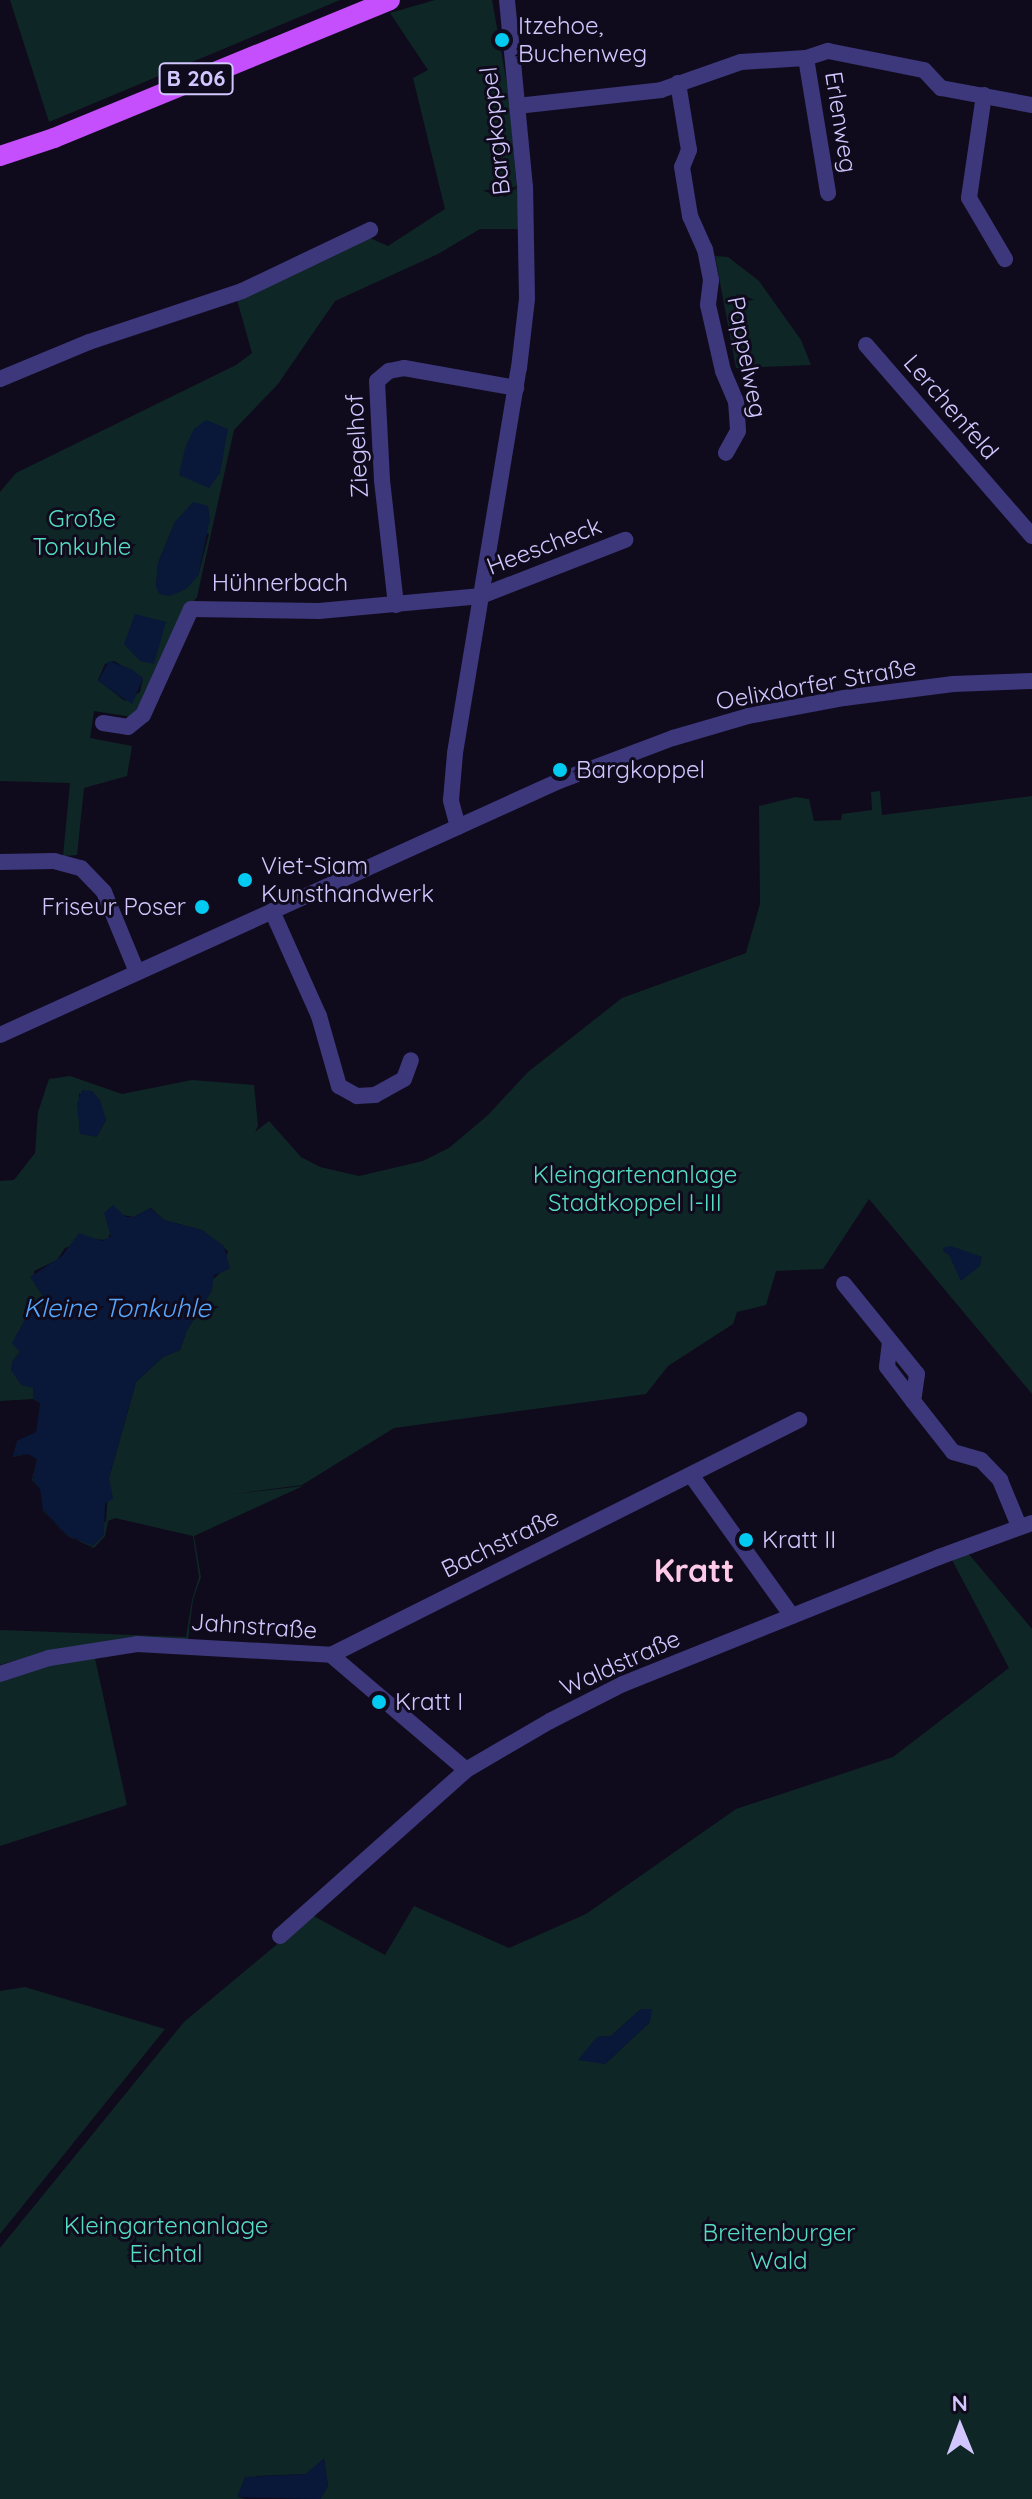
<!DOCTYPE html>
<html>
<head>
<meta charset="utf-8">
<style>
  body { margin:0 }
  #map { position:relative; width:1032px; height:2499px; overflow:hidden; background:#0f0b1c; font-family:Quicksand,sans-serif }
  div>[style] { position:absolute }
  .green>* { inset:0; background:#0f2626 }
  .water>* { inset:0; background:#091738 }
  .minor>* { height:16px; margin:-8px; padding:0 8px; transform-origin:8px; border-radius:8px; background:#3d377b }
  .major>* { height:20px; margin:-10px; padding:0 10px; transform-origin:10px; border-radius:10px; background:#c64ffd }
  .dots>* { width:22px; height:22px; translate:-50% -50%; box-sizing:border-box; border:4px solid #0f0b1c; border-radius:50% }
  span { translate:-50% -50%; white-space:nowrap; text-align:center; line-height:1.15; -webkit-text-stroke:6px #0f0b1c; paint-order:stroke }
  .shield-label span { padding:2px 6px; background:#0f0b1c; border:2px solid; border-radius:6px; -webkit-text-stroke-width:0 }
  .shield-label { font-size:22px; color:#d1c7fe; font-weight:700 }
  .poi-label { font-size:24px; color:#d1c7fe }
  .left { translate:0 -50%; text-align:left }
  .right { translate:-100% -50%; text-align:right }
  .street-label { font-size:24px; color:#d1c7fe }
  .park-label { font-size:24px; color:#55ddc3 }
  .water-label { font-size:26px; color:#56a6fd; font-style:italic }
  .district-label { font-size:32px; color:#ffc9e8; font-weight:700 }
  .north { position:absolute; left:920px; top:2387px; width:80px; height:80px; -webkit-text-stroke:6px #0f0b1c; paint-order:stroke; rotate:359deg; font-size:22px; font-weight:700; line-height:32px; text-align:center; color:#d1c7fe }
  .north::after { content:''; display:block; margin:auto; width:28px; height:36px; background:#d1c7fe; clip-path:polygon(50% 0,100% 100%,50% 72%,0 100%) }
</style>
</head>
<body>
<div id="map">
  <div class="green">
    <div style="clip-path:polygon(10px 0,340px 0,49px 122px)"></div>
    <div style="clip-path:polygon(evenodd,435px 0,492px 0,509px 95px,520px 229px,480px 229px,438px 254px,335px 301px,278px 384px,234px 430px,197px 597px,185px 612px,141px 713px,132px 717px,94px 711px,90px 738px,132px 746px,127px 776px,84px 788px,77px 855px,63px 856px,70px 783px,0 781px,0 492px,16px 473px,236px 365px,252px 353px,237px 300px,370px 238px,388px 246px,445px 209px,413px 78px,428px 70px,390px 13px,435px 0,175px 522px,209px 534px,198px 576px,156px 586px,158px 563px,175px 522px,435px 0,114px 661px,143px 678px,140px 692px,125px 701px,98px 680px,105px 664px,114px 661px)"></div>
    <div style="clip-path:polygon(715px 256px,728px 257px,759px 281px,801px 340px,811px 365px,736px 368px)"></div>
    <div style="clip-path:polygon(evenodd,880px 791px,882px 815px,1032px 796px,1032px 1394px,869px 1199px,823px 1269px,776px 1271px,766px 1305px,737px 1312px,733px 1324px,668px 1366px,646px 1394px,394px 1428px,302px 1485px,234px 1494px,303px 1486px,194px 1536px,201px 1577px,193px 1600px,188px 1640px,47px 1651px,0 1665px,0 1630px,186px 1637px,192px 1600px,199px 1577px,193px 1536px,115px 1518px,108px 1521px,105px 1536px,94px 1548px,68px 1536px,43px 1511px,40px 1489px,32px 1480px,37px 1459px,28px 1454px,13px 1457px,17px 1441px,36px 1432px,40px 1403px,33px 1399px,0 1401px,0 1181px,14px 1180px,35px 1153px,38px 1112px,49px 1079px,70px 1076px,122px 1094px,192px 1080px,254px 1085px,258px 1126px,255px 1132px,269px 1121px,301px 1157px,320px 1167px,359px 1176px,423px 1161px,449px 1148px,488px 1115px,528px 1072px,622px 998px,746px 953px,760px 904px,759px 806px,796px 797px,809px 799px,814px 821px,841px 820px,842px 814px,872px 810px,871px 792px,880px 791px,79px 1093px,103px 1114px,106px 1120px,102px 1127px,80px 1134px,79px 1093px,880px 791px,151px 1208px,164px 1220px,202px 1230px,228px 1251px,220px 1273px,211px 1281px,212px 1290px,187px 1330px,180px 1350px,163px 1357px,136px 1382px,109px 1478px,106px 1521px,86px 1541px,77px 1540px,61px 1530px,43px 1510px,40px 1489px,33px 1479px,38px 1459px,28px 1454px,13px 1456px,17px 1442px,36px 1432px,40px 1403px,33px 1387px,21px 1384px,12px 1362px,20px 1352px,15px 1338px,28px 1316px,48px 1303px,34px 1283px,34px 1271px,57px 1260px,65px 1248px,91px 1239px,107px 1240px,111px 1232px,108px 1225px,123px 1215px,134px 1217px,151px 1208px)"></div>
    <div style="clip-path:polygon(evenodd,967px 1552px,1032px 1629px,1032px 2499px,320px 2499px,328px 2486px,324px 2459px,306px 2474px,256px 2476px,238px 2497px,246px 2499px,0 2499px,0 2248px,184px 2022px,312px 1915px,385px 1955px,414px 1906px,509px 1948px,586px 1914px,736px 1809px,893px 1757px,1009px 1668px,951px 1558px,967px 1552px,641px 2009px,650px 2022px,605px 2064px,597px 2037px,611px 2036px,641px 2009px)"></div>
    <div style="clip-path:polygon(94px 1654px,127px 1805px,0 1846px,0 1681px,52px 1663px)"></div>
    <div style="clip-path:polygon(25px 1987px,165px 2029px,0 2234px,0 1991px)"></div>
  </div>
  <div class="water">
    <div style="clip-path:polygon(206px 420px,228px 429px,220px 473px,209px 488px,179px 475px,185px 448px,194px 429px)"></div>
    <div style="clip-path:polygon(193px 502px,208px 506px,210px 519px,198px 576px,186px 589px,170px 596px,159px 594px,156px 586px,158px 563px,165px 546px,175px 522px)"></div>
    <div style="clip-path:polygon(135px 614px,166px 622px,154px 664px,140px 661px,124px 644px)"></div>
    <div style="clip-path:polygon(109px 661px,131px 669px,143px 678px,132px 704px,98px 681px)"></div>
    <div style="clip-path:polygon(82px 1090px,92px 1091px,100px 1100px,106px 1120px,97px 1137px,80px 1134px,77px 1104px)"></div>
    <div style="clip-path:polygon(113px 1205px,126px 1217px,134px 1217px,150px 1208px,164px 1220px,202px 1230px,224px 1246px,230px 1269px,214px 1275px,212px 1290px,187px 1330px,180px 1350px,163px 1357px,136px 1382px,109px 1478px,113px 1498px,105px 1504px,104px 1535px,93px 1546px,67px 1535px,43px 1510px,40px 1489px,33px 1480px,37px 1459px,28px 1454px,13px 1456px,17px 1441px,36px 1432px,40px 1403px,33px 1398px,33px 1388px,21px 1385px,11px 1370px,12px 1362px,20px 1352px,12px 1343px,29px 1312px,39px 1306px,46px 1308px,48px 1303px,30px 1277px,62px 1256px,79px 1233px,102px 1241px,111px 1236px,104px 1213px)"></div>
    <div style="clip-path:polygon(951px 1246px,982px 1257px,980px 1266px,961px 1281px,949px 1255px,944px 1252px,943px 1248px)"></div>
    <div style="clip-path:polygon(641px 2009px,652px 2009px,650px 2022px,605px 2064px,578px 2060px,597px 2037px,611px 2036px)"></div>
    <div style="clip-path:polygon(324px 2458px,328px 2486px,320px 2499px,237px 2497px,245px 2477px,306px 2474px)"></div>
  </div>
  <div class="minor">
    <div style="left:806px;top:58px;width:137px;rotate:80.7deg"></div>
    <div style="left:678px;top:83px;width:68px;rotate:80.7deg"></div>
    <div style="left:689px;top:150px;width:18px;rotate:112deg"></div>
    <div style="left:682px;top:167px;width:50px;rotate:80.7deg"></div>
    <div style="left:690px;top:216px;width:36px;rotate:66deg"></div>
    <div style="left:705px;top:249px;width:32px;rotate:79deg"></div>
    <div style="left:711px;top:280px;width:25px;rotate:97deg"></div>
    <div style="left:708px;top:305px;width:68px;rotate:77.2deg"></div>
    <div style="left:723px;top:371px;width:33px;rotate:67deg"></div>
    <div style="left:736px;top:401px;width:30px;rotate:86deg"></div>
    <div style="left:738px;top:431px;width:25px;rotate:119deg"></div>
    <div style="left:984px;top:95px;width:104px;rotate:98.3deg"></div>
    <div style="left:969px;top:198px;width:71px;rotate:59.5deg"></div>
    <div style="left:517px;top:106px;width:145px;rotate:-6.3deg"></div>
    <div style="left:661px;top:90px;width:85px;rotate:-19.3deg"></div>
    <div style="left:741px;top:62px;width:65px;rotate:-3.5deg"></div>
    <div style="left:806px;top:58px;width:23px;rotate:-18deg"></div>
    <div style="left:828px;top:51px;width:98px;rotate:11.2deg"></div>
    <div style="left:924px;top:70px;width:25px;rotate:47deg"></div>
    <div style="left:941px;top:88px;width:93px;rotate:10.6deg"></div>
    <div style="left:866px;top:345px;width:253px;rotate:49deg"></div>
    <div style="left:0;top:379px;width:96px;rotate:-22.6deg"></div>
    <div style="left:89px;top:342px;width:161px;rotate:-18.4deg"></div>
    <div style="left:242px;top:291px;width:142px;rotate:-25.5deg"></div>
    <div style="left:396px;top:605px;width:126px;rotate:-96.4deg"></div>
    <div style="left:382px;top:480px;width:99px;rotate:-92.9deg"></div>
    <div style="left:377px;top:381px;width:16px;rotate:-40deg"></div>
    <div style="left:389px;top:371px;width:15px;rotate:-11deg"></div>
    <div style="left:404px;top:368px;width:114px;rotate:10.1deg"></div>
    <div style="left:103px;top:723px;width:25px;rotate:9deg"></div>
    <div style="left:128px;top:727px;width:19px;rotate:-39deg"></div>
    <div style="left:143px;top:715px;width:116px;rotate:-65.6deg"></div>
    <div style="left:191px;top:609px;width:128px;rotate:0.9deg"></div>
    <div style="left:319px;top:611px;width:163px;rotate:-5.3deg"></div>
    <div style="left:481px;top:596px;width:155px;rotate:-21.3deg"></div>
    <div style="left:458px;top:827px;width:28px;rotate:-105deg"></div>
    <div style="left:451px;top:800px;width:47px;rotate:-85.1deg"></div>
    <div style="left:455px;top:753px;width:390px;rotate:-80.6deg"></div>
    <div style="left:519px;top:368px;width:69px;rotate:-83.4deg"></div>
    <div style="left:527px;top:299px;width:112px;rotate:-91deg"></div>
    <div style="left:525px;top:187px;width:188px;rotate:-95.5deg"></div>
    <div style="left:0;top:862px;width:54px;rotate:-1.1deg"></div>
    <div style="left:54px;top:861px;width:28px;rotate:15deg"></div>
    <div style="left:81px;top:868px;width:33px;rotate:46deg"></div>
    <div style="left:104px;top:892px;width:87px;rotate:67.6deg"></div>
    <div style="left:272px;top:911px;width:115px;rotate:65.9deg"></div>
    <div style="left:319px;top:1016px;width:73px;rotate:74.1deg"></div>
    <div style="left:339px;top:1086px;width:21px;rotate:29deg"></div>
    <div style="left:357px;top:1096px;width:18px;rotate:-3deg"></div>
    <div style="left:375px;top:1095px;width:33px;rotate:-29deg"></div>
    <div style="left:404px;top:1079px;width:20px;rotate:-70deg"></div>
    <div style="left:0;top:1035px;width:614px;rotate:-24.44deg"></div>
    <div style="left:559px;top:781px;width:122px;rotate:-20.7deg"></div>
    <div style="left:673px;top:738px;width:78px;rotate:-16.3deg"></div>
    <div style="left:748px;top:716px;width:98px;rotate:-10.6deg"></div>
    <div style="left:844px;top:698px;width:110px;rotate:-7.3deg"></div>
    <div style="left:953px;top:684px;width:79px;rotate:-2.2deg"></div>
    <div style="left:844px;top:1284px;width:116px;rotate:51deg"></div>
    <div style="left:917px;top:1374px;width:27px;rotate:98deg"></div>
    <div style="left:913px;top:1401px;width:65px;rotate:51.9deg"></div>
    <div style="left:953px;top:1452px;width:29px;rotate:16deg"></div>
    <div style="left:981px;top:1460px;width:28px;rotate:46deg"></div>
    <div style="left:1000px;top:1480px;width:50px;rotate:67.6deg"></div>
    <div style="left:890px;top:1342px;width:25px;rotate:97deg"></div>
    <div style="left:887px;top:1367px;width:43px;rotate:52.6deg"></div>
    <div style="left:691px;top:1475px;width:173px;rotate:54.4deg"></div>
    <div style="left:331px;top:1655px;width:524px;rotate:-26.66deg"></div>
    <div style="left:0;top:1674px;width:52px;rotate:-18.1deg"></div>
    <div style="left:49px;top:1658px;width:89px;rotate:-9deg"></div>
    <div style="left:137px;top:1644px;width:194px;rotate:3.2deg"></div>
    <div style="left:331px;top:1655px;width:177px;rotate:40.4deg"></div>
    <div style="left:280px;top:1936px;width:249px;rotate:-41.7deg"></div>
    <div style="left:466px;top:1770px;width:97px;rotate:-30.3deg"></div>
    <div style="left:550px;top:1721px;width:82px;rotate:-26.9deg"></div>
    <div style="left:623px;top:1684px;width:341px;rotate:-21.9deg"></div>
    <div style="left:939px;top:1557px;width:99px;rotate:-20.1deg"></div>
  </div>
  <div class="major">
    <div style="left:0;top:156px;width:57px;rotate:-18.4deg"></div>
    <div style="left:54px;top:138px;width:363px;rotate:-22.3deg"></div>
  </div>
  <div class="dots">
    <div style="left:502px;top:40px;background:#02caf0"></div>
    <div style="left:560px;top:770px;background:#02caf0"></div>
    <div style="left:245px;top:880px;background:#02caf0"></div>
    <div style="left:202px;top:907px;background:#02caf0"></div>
    <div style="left:746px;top:1540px;background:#02caf0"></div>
    <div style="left:379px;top:1702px;background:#02caf0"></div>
  </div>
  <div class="shield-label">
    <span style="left:196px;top:79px">B 206</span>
  </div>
  <div class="poi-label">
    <span class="left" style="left:518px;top:40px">Itzehoe,<br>Buchenweg</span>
    <span class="left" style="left:576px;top:770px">Bargkoppel</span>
    <span class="left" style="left:261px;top:880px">Viet-Siam<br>Kunsthandwerk</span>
    <span class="right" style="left:186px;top:907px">Friseur Poser</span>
    <span class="left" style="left:762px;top:1540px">Kratt II</span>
    <span class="left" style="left:395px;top:1702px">Kratt I</span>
  </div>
  <div class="street-label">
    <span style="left:841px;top:122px;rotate:81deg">Erlenweg</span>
    <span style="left:495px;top:131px;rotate:-96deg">Bargkoppel</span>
    <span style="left:747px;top:357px;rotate:79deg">Pappelweg</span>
    <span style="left:951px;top:407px;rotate:49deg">Lerchenfeld</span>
    <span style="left:357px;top:446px;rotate:-93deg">Ziegelhof</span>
    <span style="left:544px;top:546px;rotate:-21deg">Heescheck</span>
    <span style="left:280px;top:583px">Hühnerbach</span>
    <span style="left:816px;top:684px;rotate:-10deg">Oelixdorfer Straße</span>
    <span style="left:500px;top:1543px;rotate:-26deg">Bachstraße</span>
    <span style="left:254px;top:1626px;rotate:4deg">Jahnstraße</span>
    <span style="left:620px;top:1663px;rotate:-24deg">Waldstraße</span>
  </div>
  <div class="park-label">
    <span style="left:82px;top:533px">Große<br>Tonkuhle</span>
    <span style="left:635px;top:1189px">Kleingartenanlage<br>Stadtkoppel I-III</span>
    <span style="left:166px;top:2240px">Kleingartenanlage<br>Eichtal</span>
    <span style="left:779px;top:2247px">Breitenburger<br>Wald</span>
  </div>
  <div class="water-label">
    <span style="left:117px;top:1308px">Kleine Tonkuhle</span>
  </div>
  <div class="district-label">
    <span style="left:694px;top:1570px">Kratt</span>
  </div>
  <div class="north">N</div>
</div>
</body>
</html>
